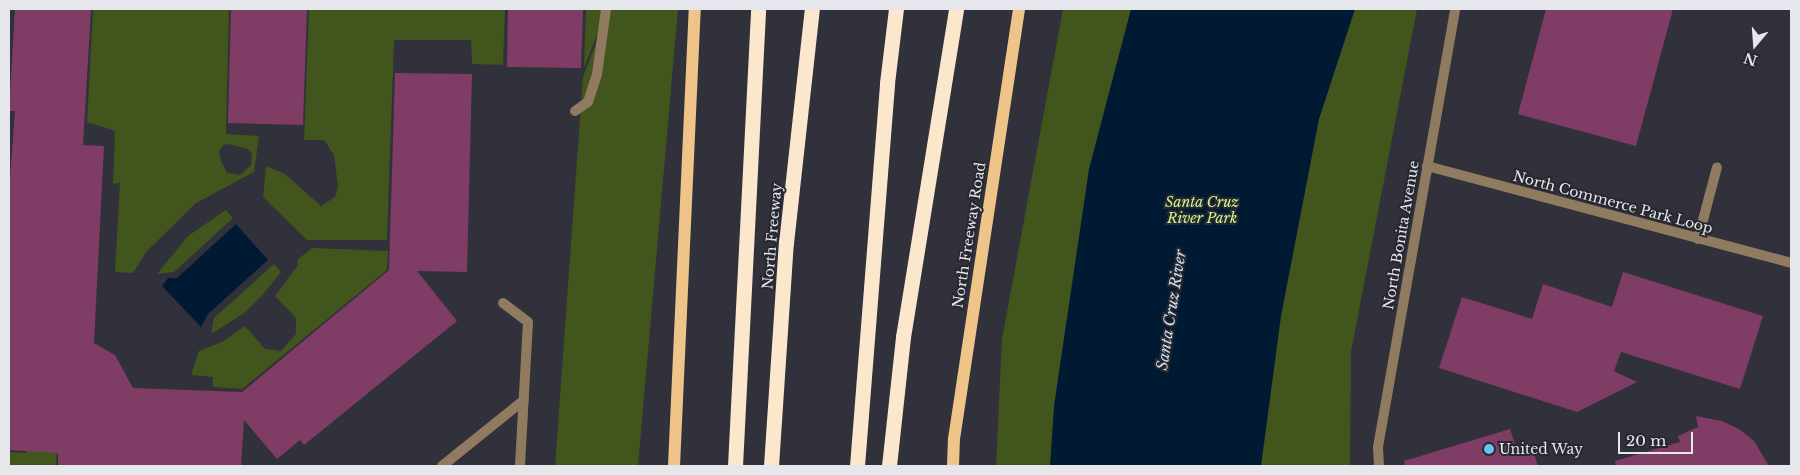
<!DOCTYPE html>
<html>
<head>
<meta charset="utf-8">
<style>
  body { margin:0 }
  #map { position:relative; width:1800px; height:475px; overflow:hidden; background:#30313a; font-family:"Libre Baskerville",serif }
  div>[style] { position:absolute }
  .green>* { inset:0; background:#41551c }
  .water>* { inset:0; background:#001a34 }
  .building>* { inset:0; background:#7f3c65 }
  .service>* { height:10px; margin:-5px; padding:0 5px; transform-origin:5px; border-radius:5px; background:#907b60 }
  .minor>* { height:10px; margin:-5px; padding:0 5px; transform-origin:5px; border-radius:5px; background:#907b60 }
  .tertiary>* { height:10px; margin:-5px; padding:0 5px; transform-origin:5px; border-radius:5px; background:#907b60 }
  .primary>* { height:12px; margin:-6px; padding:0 6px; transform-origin:6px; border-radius:6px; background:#eec489 }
  .motorway>* { height:15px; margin:-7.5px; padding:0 7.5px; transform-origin:7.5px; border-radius:7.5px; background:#fbe7cb }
  .dots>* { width:14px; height:14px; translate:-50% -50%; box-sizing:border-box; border:2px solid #272830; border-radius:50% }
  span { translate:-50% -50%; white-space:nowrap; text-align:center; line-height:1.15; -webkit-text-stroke:4px #272830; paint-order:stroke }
  .park-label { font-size:14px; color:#cef58f; font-style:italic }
  .street-label { font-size:14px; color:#e6e7ec }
  .poi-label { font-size:14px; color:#e6e7ec }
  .left { translate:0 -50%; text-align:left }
  .water-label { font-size:15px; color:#d2e2f1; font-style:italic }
  .frame { position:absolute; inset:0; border:10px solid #e6e7ec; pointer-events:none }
  .north { position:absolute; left:1730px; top:20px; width:50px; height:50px; -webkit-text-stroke:4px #272830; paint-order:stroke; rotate:198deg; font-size:14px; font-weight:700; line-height:20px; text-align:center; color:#e6e7ec }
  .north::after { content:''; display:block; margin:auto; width:18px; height:22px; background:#e6e7ec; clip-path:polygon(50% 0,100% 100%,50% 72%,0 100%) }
  .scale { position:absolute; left:1618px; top:432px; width:75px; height:22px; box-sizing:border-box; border:2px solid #e6e7ec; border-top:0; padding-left:6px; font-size:15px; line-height:18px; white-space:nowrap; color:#e6e7ec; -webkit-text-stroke:4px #272830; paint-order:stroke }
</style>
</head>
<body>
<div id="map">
  <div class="green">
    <div style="clip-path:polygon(evenodd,93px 9px,229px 9px,226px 134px,259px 136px,254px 172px,196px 203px,147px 251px,133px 273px,115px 272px,120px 183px,113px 184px,115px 131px,87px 122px,93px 9px,229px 144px,248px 149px,252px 154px,251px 165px,240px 175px,227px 173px,221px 161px,219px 151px,223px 145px,229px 144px)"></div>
    <div style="clip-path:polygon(309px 9px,505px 9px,503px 65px,472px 64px,471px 40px,394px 40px,387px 240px,307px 240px,263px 197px,266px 166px,285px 174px,321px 206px,335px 197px,338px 187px,334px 155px,324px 140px,304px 140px)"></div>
    <div style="clip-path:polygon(586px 9px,607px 9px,584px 68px)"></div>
    <div style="clip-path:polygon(609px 9px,678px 9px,638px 466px,555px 466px,583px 77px)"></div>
    <div style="clip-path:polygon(1063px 9px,1417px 9px,1351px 352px,1350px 466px,996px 466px,1002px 339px)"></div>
    <div style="clip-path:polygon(226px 210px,233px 218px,174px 272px,157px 274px,188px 236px)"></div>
    <div style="clip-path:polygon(312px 248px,388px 251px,387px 270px,242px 389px,213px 387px,213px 377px,191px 375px,199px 351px,222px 342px,245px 326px,265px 349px,281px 351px,296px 334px,296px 318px,275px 296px,298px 265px,297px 260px)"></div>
    <div style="clip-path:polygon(274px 264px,281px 272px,261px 297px,243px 314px,211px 334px,214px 318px)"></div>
    <div style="clip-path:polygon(26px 447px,57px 447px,56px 466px,9px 466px,9px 452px,26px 453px)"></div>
  </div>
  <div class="water">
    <div style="clip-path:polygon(1131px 9px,1355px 9px,1319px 119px,1281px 316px,1261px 466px,1050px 466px,1054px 406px,1089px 169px)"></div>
    <div style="clip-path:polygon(236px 224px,268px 260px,208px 314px,201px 327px,162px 286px,168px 278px,177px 278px)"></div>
  </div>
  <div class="building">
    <div style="clip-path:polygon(15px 9px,91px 9px,83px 145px,104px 146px,94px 343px,115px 355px,133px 388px,242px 392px,389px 270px,395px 73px,472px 74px,467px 272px,417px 271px,457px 321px,304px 445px,300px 440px,277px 459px,244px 420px,241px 466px,58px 466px,58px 453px,9px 450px,9px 192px,15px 111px,9px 111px)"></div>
    <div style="clip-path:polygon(231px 9px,307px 9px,303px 125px,228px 123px)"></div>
    <div style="clip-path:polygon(508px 9px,583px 9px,581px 68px,507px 67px)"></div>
    <div style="clip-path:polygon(1546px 9px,1673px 9px,1636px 146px,1518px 114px)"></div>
    <div style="clip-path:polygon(1623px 272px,1763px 316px,1740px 389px,1621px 352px,1614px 371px,1637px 382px,1577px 412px,1439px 368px,1462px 297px,1532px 319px,1543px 284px,1612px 307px)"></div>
    <div style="clip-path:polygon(1696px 416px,1722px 421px,1739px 429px,1754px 441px,1769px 466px,1616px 466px,1615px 461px,1680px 442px,1678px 436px,1698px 427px)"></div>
    <div style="clip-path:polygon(1510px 429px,1516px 447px,1530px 442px,1538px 466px,1405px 466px,1404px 461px)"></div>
  </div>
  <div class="service">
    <div style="left:575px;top:111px;width:16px;rotate:-35deg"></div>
    <div style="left:588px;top:102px;width:29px;rotate:-72deg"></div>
    <div style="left:597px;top:74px;width:66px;rotate:-82.1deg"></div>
    <div style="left:1698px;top:239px;width:74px;rotate:-75.2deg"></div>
    <div style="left:503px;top:303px;width:31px;rotate:37deg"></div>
    <div style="left:528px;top:322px;width:144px;rotate:93.2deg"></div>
    <div style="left:442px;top:466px;width:105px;rotate:-38.8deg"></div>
  </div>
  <div class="minor">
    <div style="left:1427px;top:166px;width:377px;rotate:14.9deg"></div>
  </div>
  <div class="tertiary">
    <div style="left:1379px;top:466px;width:19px;rotate:-93deg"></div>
    <div style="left:1378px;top:447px;width:445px;rotate:-80deg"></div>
  </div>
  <div class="primary">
    <div style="left:674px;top:466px;width:457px;rotate:-87.4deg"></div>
    <div style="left:953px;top:466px;width:27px;rotate:-88deg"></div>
    <div style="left:954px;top:439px;width:435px;rotate:-81.4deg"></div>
  </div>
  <div class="motorway">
    <div style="left:735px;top:466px;width:458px;rotate:-87.1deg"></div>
    <div style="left:771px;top:466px;width:224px;rotate:-86.2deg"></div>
    <div style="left:786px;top:243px;width:235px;rotate:-83.7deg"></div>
    <div style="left:857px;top:466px;width:384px;rotate:-85.5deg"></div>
    <div style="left:887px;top:83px;width:75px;rotate:-83.1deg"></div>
    <div style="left:889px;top:466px;width:130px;rotate:-83.8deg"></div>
    <div style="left:903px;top:337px;width:332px;rotate:-80.8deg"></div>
  </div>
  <div class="dots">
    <div style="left:1489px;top:449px;background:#66c4ef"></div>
  </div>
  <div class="park-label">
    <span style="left:1202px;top:210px">Santa Cruz<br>River Park</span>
  </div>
  <div class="street-label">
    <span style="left:1613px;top:202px;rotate:15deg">North Commerce Park Loop</span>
    <span style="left:969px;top:235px;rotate:-81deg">North Freeway Road</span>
    <span style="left:1401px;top:235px;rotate:-80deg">North Bonita Avenue</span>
    <span style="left:772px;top:236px;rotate:-85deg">North Freeway</span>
  </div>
  <div class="poi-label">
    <span class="left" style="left:1499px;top:449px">United Way</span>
  </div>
  <div class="water-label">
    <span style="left:1171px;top:310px;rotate:-81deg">Santa Cruz River</span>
  </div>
  <div class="frame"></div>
  <div class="north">N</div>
  <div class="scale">20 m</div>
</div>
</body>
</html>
